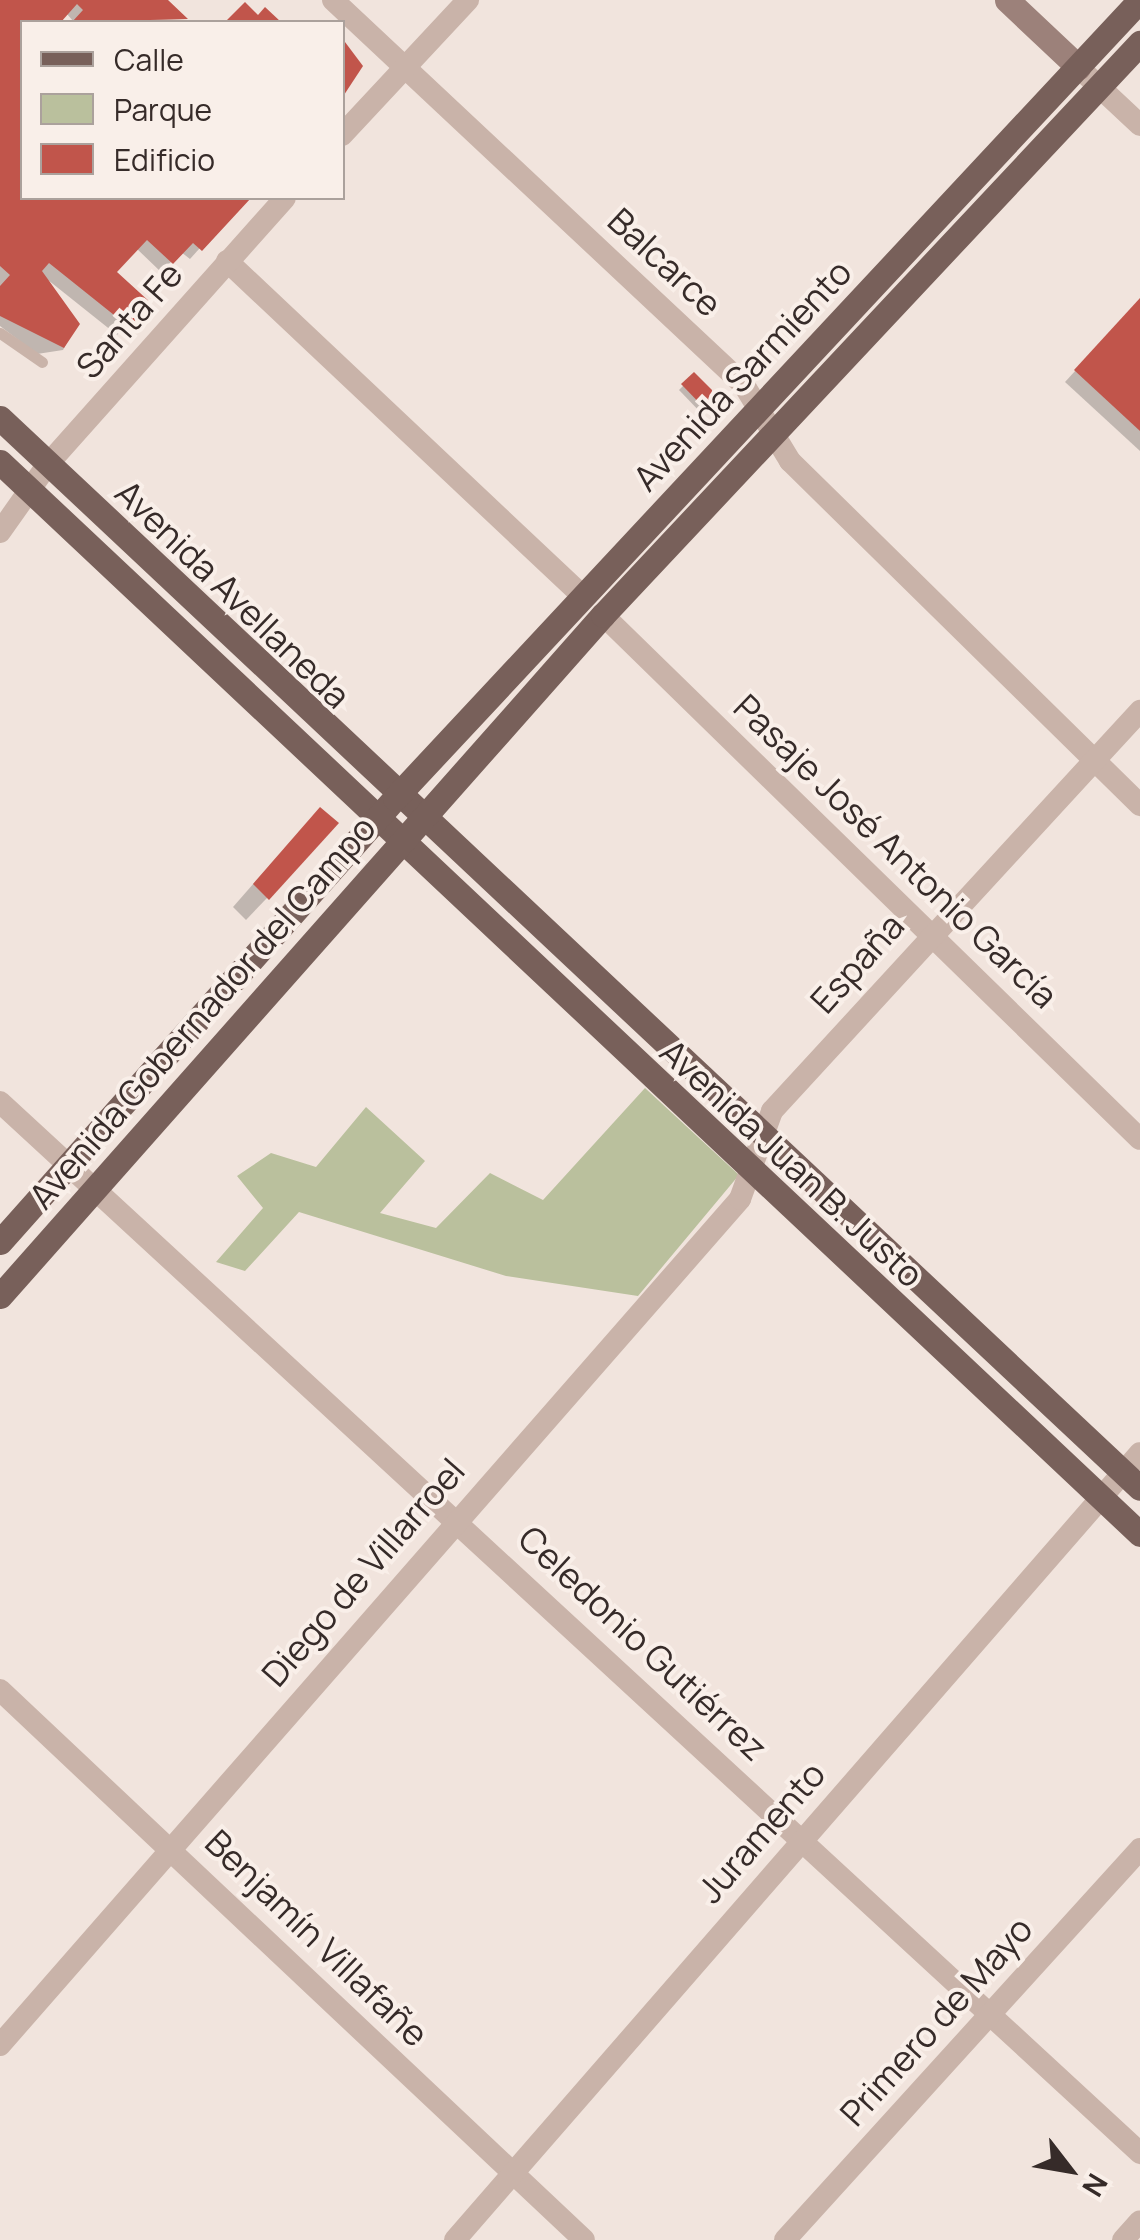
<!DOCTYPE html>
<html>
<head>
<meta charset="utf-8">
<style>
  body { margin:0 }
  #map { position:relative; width:1140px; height:2240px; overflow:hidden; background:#f1e4dd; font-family:Manrope,sans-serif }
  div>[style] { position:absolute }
  .green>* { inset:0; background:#bac09d }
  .shadow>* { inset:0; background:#0003 }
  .building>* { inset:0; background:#c1554b }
  .lane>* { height:11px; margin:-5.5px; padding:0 5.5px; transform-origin:5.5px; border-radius:5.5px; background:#c9b3a9 }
  .street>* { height:22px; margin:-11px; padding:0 11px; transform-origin:11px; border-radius:11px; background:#c9b3a9 }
  .secondary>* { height:25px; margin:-12.5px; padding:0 12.5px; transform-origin:12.5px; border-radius:12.5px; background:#9c817a }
  .primary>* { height:25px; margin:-12.5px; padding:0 12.5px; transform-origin:12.5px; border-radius:12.5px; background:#78605a }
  span { translate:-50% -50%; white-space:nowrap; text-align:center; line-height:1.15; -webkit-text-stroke:8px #f9efe9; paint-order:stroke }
  .street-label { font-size:35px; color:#362b29 }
  .legend { position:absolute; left:20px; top:20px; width:325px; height:180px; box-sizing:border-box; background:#f9efe9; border:2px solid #aba19c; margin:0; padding:12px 18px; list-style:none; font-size:30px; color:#362b29 }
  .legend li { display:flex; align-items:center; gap:20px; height:50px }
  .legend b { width:50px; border:2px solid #aba19c }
  .north { position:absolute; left:1020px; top:2120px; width:100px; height:100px; -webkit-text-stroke:8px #f9efe9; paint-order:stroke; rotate:121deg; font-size:28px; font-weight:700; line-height:40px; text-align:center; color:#362b29 }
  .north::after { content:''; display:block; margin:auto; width:35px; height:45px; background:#362b29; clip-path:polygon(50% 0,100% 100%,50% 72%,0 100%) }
</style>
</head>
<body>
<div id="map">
  <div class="green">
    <div style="clip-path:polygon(645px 1088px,739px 1175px,638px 1296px,506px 1276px,299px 1212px,245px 1271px,216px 1262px,263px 1208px,237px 1176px,271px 1153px,316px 1167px,366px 1107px,425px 1161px,380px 1213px,436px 1228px,490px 1173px,543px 1200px)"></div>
  </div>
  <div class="shadow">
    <div style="clip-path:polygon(0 0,164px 0,185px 19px,74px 22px,66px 13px,57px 22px,22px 22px,22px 198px,245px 198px,190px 259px,181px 252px,161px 272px,136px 248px,114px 272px,147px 303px,117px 335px,48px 280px,77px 324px,63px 350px,37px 354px,0 326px)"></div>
    <div style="clip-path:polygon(1140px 300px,1140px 451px,1065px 382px)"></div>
    <div style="clip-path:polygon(694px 375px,710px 390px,704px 416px,679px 390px)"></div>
    <div style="clip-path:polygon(299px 832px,267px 898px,246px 920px,233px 907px)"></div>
  </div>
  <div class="building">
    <div style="clip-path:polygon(0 0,168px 0,188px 19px,72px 22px,83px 10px,77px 4px,61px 22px,22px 22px,22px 198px,251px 198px,202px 251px,193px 243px,173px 264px,147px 240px,117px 272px,151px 303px,129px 327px,49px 263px,42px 271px,80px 324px,64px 348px,0 316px,0 286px,10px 275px,0 266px)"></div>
    <div style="clip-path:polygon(245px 2px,258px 15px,265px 7px,281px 22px,225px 22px)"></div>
    <div style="clip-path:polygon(342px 38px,363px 66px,342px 98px)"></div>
    <div style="clip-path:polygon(1140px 298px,1140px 431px,1074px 370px)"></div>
    <div style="clip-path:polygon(694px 372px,712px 390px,710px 414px,681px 384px)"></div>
    <div style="clip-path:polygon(320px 807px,339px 823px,269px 900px,253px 884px)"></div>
  </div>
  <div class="lane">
    <div style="left:0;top:333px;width:51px;rotate:34.6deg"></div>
  </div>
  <div class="street">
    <div style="left:333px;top:0;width:563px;rotate:43.13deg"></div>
    <div style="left:744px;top:385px;width:89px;rotate:58.8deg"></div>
    <div style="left:790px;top:461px;width:491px;rotate:44.5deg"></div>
    <div style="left:1078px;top:67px;width:85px;rotate:43.1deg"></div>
    <div style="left:342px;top:135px;width:185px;rotate:-47deg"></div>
    <div style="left:227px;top:261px;width:489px;rotate:43.3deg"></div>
    <div style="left:0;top:532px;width:83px;rotate:-54.8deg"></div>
    <div style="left:48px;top:464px;width:356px;rotate:-48.3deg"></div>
    <div style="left:603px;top:615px;width:750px;rotate:44.3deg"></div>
    <div style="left:0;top:1102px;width:1551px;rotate:42.67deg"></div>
    <div style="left:0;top:1690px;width:802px;rotate:43.28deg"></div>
    <div style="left:0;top:2045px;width:1124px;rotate:-48.82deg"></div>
    <div style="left:740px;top:1199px;width:94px;rotate:-70deg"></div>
    <div style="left:772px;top:1111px;width:544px;rotate:-47.39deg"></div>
    <div style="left:455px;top:2240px;width:1043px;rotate:-48.96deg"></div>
    <div style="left:785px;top:2240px;width:528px;rotate:-47.76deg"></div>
    <div style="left:1123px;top:2240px;width:25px;rotate:-48deg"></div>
  </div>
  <div class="secondary">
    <div style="left:1007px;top:0;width:98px;rotate:43.3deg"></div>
  </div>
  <div class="primary">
    <div style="left:0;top:418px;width:1563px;rotate:43.19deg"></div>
    <div style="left:0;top:462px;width:1565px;rotate:43.24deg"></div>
    <div style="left:0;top:1242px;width:594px;rotate:-48.34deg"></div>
    <div style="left:395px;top:798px;width:1092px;rotate:-46.97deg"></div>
    <div style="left:0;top:1296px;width:910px;rotate:-48.48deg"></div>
    <div style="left:603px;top:615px;width:785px;rotate:-46.81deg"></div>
  </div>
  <div class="street-label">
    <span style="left:665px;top:262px;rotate:43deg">Balcarce</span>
    <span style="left:129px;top:320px;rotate:-49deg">Santa Fe</span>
    <span style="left:742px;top:375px;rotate:-47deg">Avenida Sarmiento</span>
    <span style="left:233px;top:594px;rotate:44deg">Avenida Avellaneda</span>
    <span style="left:896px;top:851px;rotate:44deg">Pasaje José Antonio García</span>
    <span style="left:857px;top:963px;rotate:-48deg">España</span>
    <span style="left:202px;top:1012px;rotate:-49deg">Avenida Gobernador del Campo</span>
    <span style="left:792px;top:1163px;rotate:43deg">Avenida Juan B. Justo</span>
    <span style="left:363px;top:1572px;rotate:-49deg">Diego de Villarroel</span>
    <span style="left:643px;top:1643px;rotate:43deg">Celedonio Gutiérrez</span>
    <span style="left:761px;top:1832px;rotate:-49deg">Juramento</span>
    <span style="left:317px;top:1938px;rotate:44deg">Benjamín Villafañe</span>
    <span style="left:936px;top:2021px;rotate:-48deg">Primero de Mayo</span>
  </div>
  <ul class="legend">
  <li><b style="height:12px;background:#78605a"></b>Calle</li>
  <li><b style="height:28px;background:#bac09d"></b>Parque</li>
  <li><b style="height:28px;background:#c1554b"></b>Edificio</li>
  </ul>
  <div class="north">N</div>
</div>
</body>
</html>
